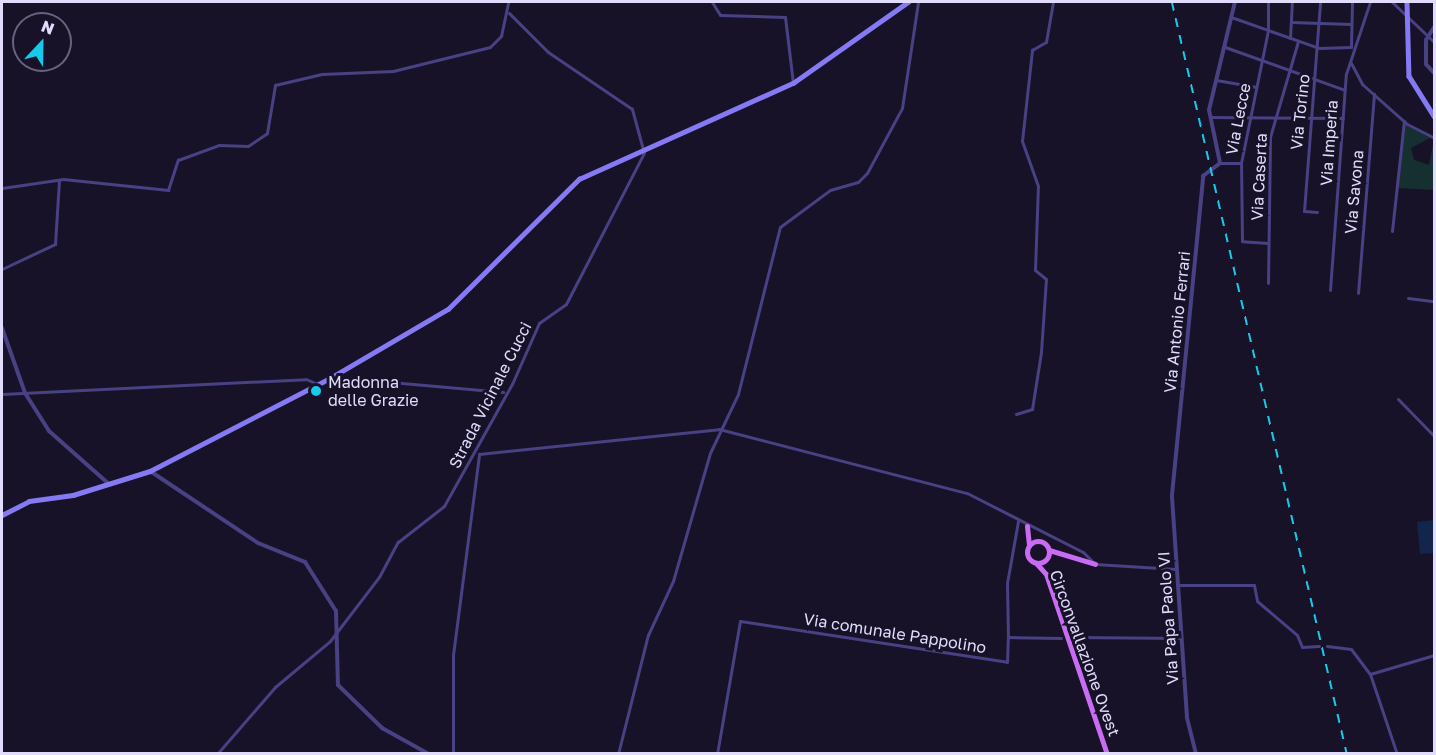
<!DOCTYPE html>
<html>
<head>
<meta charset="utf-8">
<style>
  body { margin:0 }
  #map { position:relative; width:1436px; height:755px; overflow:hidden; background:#171228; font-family:"Golos Text",sans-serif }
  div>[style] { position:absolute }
  .green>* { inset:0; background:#163031 }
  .water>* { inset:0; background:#13254b }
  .minor>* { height:3px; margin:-1.5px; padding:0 1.5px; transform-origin:1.5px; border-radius:1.5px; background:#484183 }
  .tertiary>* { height:4px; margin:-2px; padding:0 2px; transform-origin:2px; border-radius:2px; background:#484183 }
  .secondary>* { height:4.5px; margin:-2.25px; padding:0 2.25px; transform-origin:2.25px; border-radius:2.25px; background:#857af4 }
  .primary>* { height:5px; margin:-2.5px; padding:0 2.5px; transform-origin:2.5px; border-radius:2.5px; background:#c96bf3 }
  .primary>.ring { margin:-2.5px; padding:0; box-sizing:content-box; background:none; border:5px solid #c96bf3; border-radius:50% }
  .rail>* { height:1.5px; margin-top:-0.75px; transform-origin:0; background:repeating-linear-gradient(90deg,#17caec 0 9px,transparent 0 17px) }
  .dots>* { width:16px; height:16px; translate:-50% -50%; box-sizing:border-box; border:3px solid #171228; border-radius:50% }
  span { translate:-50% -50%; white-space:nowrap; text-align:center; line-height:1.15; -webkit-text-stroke:6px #171228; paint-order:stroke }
  .street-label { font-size:16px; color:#e1dcfc }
  .poi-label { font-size:16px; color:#e1dcfc }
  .left { translate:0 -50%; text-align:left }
  .frame { position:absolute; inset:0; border:3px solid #e1dcfc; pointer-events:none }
  .north { position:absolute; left:12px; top:12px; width:60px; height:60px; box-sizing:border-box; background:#171228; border:2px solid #68637d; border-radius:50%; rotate:22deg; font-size:16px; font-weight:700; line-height:24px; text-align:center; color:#e1dcfc }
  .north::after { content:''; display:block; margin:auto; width:21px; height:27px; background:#17caec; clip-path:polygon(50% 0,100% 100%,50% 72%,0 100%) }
</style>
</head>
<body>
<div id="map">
  <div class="green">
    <div style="clip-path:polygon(1405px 125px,1430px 138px,1411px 148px,1414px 160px,1429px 165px,1434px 139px,1434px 190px,1397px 188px)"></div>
  </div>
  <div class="water">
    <div style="clip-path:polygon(1434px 520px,1434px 553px,1420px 554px,1417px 522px)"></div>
  </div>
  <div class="minor">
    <div style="left:712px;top:2px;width:15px;rotate:58deg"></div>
    <div style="left:720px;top:15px;width:65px;rotate:1.8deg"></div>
    <div style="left:785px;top:17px;width:66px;rotate:83.1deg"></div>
    <div style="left:1392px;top:2px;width:58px;rotate:43.6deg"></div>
    <div style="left:1231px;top:17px;width:93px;rotate:19.4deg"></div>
    <div style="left:1319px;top:48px;width:32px;rotate:-2deg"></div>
    <div style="left:1351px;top:47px;width:45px;rotate:-88.7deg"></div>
    <div style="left:1291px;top:22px;width:60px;rotate:1.9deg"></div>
    <div style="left:1290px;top:38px;width:36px;rotate:-87deg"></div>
    <div style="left:1225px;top:47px;width:127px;rotate:19.7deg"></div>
    <div style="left:1351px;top:63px;width:24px;rotate:62deg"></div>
    <div style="left:1362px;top:84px;width:60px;rotate:41.6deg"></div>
    <div style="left:1407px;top:124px;width:30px;rotate:27deg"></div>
    <div style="left:1216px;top:80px;width:41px;rotate:9.9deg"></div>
    <div style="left:1210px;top:117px;width:133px;rotate:0.4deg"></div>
    <div style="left:1220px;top:163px;width:21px"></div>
    <div style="left:2px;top:188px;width:62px;rotate:-8.4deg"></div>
    <div style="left:63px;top:179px;width:106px;rotate:6deg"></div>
    <div style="left:168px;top:190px;width:32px;rotate:-72deg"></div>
    <div style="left:178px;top:160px;width:44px;rotate:-20.1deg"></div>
    <div style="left:219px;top:145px;width:29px;rotate:2deg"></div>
    <div style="left:248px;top:146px;width:23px;rotate:-34deg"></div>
    <div style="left:267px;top:133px;width:49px;rotate:-80.5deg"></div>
    <div style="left:275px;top:85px;width:48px;rotate:-13.2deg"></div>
    <div style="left:322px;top:74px;width:71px;rotate:-2.4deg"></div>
    <div style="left:393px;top:71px;width:100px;rotate:-13.9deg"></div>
    <div style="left:490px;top:47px;width:16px;rotate:-45deg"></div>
    <div style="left:501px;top:36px;width:35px;rotate:-78deg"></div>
    <div style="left:1317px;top:212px;width:13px;rotate:-176deg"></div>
    <div style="left:1304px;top:211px;width:210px;rotate:-85.6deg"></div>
    <div style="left:1392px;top:231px;width:111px;rotate:-83.8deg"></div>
    <div style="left:1268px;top:243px;width:26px;rotate:-176deg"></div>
    <div style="left:1242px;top:241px;width:78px;rotate:-90.7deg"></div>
    <div style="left:1241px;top:163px;width:136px;rotate:-78.5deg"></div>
    <div style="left:1268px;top:30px;width:28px;rotate:-90deg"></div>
    <div style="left:2px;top:269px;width:59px;rotate:-25.3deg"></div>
    <div style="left:55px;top:244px;width:63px;rotate:-86.4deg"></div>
    <div style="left:1268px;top:283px;width:146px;rotate:-89.2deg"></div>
    <div style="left:1270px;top:137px;width:100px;rotate:-73.7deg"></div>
    <div style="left:1330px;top:290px;width:217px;rotate:-85.8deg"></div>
    <div style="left:1346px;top:74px;width:76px;rotate:-71.6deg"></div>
    <div style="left:1358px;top:293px;width:200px;rotate:-85.4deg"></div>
    <div style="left:1408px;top:298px;width:26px;rotate:7deg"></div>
    <div style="left:334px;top:377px;width:170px;rotate:5.1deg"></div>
    <div style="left:2px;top:394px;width:304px;rotate:-2.8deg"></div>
    <div style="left:306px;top:379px;width:12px;rotate:24deg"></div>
    <div style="left:1398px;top:399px;width:52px;rotate:45.8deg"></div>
    <div style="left:1016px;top:414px;width:17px;rotate:-17deg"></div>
    <div style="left:1032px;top:409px;width:58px;rotate:-81deg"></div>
    <div style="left:1041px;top:352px;width:73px;rotate:-86.1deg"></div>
    <div style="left:1046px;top:279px;width:14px;rotate:-141deg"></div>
    <div style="left:1035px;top:270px;width:84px;rotate:-88deg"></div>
    <div style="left:1038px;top:186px;width:48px;rotate:-109.6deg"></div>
    <div style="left:1022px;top:141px;width:92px;rotate:-83.7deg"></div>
    <div style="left:1032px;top:50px;width:16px;rotate:-30deg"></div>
    <div style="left:1046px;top:42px;width:41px;rotate:-80.1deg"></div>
    <div style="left:1178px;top:585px;width:76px"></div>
    <div style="left:1254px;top:585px;width:16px;rotate:79deg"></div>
    <div style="left:1257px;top:601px;width:52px;rotate:40.4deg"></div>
    <div style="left:1297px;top:635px;width:13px;rotate:67deg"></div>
    <div style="left:1302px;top:647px;width:17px;rotate:-3deg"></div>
    <div style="left:1008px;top:637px;width:54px;rotate:-91.1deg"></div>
    <div style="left:1007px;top:583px;width:63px;rotate:-79.9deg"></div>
    <div style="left:1075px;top:637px;width:106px;rotate:0.5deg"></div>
    <div style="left:1327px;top:646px;width:24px;rotate:7deg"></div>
    <div style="left:1351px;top:649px;width:31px;rotate:53deg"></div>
    <div style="left:1370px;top:674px;width:67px;rotate:-16.5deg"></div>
    <div style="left:1370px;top:674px;width:84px;rotate:71.4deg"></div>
    <div style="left:217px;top:754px;width:89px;rotate:-49.1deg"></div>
    <div style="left:275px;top:687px;width:72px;rotate:-39.9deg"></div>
    <div style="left:330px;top:641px;width:81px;rotate:-52.6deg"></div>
    <div style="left:379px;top:577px;width:40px;rotate:-62deg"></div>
    <div style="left:398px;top:542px;width:58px;rotate:-38deg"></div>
    <div style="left:444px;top:506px;width:140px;rotate:-60.9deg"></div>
    <div style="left:512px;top:384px;width:67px;rotate:-66.1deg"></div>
    <div style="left:539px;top:323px;width:33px;rotate:-35deg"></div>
    <div style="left:566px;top:304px;width:170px;rotate:-62.7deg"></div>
    <div style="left:644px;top:153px;width:46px;rotate:-105.3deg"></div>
    <div style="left:632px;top:109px;width:102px;rotate:-145.8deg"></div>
    <div style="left:548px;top:52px;width:55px;rotate:-135deg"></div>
    <div style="left:453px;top:754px;width:99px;rotate:-90deg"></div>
    <div style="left:453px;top:655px;width:203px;rotate:-82.6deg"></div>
    <div style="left:479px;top:454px;width:241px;rotate:-5.9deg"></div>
    <div style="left:719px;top:429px;width:256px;rotate:14.5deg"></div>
    <div style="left:967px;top:493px;width:130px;rotate:27deg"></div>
    <div style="left:1083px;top:552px;width:17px;rotate:45deg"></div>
    <div style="left:1095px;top:564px;width:81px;rotate:3.5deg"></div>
    <div style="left:618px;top:754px;width:123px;rotate:-75.9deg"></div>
    <div style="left:648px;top:635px;width:60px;rotate:-65.2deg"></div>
    <div style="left:673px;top:581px;width:133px;rotate:-73.9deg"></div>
    <div style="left:710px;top:453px;width:65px;rotate:-64.6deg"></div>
    <div style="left:738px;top:394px;width:172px;rotate:-75.9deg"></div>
    <div style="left:780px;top:227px;width:62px;rotate:-36.5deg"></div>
    <div style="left:830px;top:190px;width:29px;rotate:-16deg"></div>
    <div style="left:858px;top:182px;width:13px;rotate:-45deg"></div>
    <div style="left:867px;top:173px;width:74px;rotate:-61.7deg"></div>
    <div style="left:902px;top:108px;width:107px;rotate:-81.4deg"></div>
    <div style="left:717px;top:754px;width:135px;rotate:-80.2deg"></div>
    <div style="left:740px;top:621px;width:270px;rotate:8.7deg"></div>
    <div style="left:1007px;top:662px;width:25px;rotate:-88deg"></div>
    <div style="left:1008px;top:637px;width:53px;rotate:1.1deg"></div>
  </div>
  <div class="tertiary">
    <div style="left:1434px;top:73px;width:12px;rotate:-132deg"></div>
    <div style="left:1426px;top:64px;width:24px;rotate:-90deg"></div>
    <div style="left:1426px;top:40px;width:15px;rotate:-58deg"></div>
    <div style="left:2px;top:328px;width:69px;rotate:70.5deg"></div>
    <div style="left:25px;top:393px;width:45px;rotate:57.7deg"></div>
    <div style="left:49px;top:431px;width:80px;rotate:41.5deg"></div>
    <div style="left:150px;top:471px;width:130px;rotate:33.7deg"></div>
    <div style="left:258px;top:543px;width:51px;rotate:22deg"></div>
    <div style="left:305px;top:562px;width:58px;rotate:57.7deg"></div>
    <div style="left:336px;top:611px;width:74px;rotate:88.5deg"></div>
    <div style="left:338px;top:685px;width:62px;rotate:44.3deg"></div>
    <div style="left:382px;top:728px;width:54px;rotate:29deg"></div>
    <div style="left:1196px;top:754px;width:38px;rotate:-104deg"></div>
    <div style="left:1187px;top:717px;width:223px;rotate:-93.9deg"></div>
    <div style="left:1172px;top:495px;width:321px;rotate:-84.4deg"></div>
    <div style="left:1203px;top:176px;width:21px;rotate:-37deg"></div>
    <div style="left:1220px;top:163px;width:54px;rotate:-101.7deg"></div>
    <div style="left:1209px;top:110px;width:111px;rotate:-76.5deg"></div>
  </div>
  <div class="secondary">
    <div style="left:1407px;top:2px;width:74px;rotate:88.5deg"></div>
    <div style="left:1409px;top:76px;width:47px;rotate:58deg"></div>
    <div style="left:2px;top:515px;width:30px;rotate:-27deg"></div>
    <div style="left:29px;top:501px;width:44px;rotate:-7.8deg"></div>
    <div style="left:73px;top:495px;width:81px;rotate:-17.3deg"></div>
    <div style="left:150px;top:471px;width:205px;rotate:-27.3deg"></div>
    <div style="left:332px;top:377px;width:134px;rotate:-30.4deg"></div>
    <div style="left:448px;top:309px;width:185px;rotate:-44.8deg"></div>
    <div style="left:579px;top:179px;width:235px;rotate:-24.2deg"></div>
    <div style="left:793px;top:83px;width:141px;rotate:-35.2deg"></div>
  </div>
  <div class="primary">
    <div style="left:1027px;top:526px;width:19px;rotate:84deg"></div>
    <div class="ring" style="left:1027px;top:541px;width:17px;height:17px"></div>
    <div style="left:1049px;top:550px;width:48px;rotate:16.9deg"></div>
    <div style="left:1036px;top:563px;width:15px;rotate:48deg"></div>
    <div style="left:1046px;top:574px;width:190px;rotate:71.3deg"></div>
  </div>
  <div class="rail">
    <div style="left:1172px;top:2px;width:772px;rotate:76.9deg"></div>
  </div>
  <div class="dots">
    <div style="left:316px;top:391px;background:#17caec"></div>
  </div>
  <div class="street-label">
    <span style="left:1300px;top:112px;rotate:-84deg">Via Torino</span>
    <span style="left:1238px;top:119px;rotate:-79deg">Via Lecce</span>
    <span style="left:1329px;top:143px;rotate:-86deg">Via Imperia</span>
    <span style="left:1259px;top:177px;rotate:-87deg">Via Caserta</span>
    <span style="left:1354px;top:192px;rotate:-85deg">Via Savona</span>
    <span style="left:1177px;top:322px;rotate:-84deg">Via Antonio Ferrari</span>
    <span style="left:490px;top:395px;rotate:-63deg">Strada Vicinale Cucci</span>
    <span style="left:1168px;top:618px;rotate:-94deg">Via Papa Paolo VI</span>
    <span style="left:895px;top:633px;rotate:9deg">Via comunale Pappolino</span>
    <span style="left:1085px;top:653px;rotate:70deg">Circonvallazione Ovest</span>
  </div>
  <div class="poi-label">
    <span class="left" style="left:328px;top:391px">Madonna<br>delle Grazie</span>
  </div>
  <div class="frame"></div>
  <div class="north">N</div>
</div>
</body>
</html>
